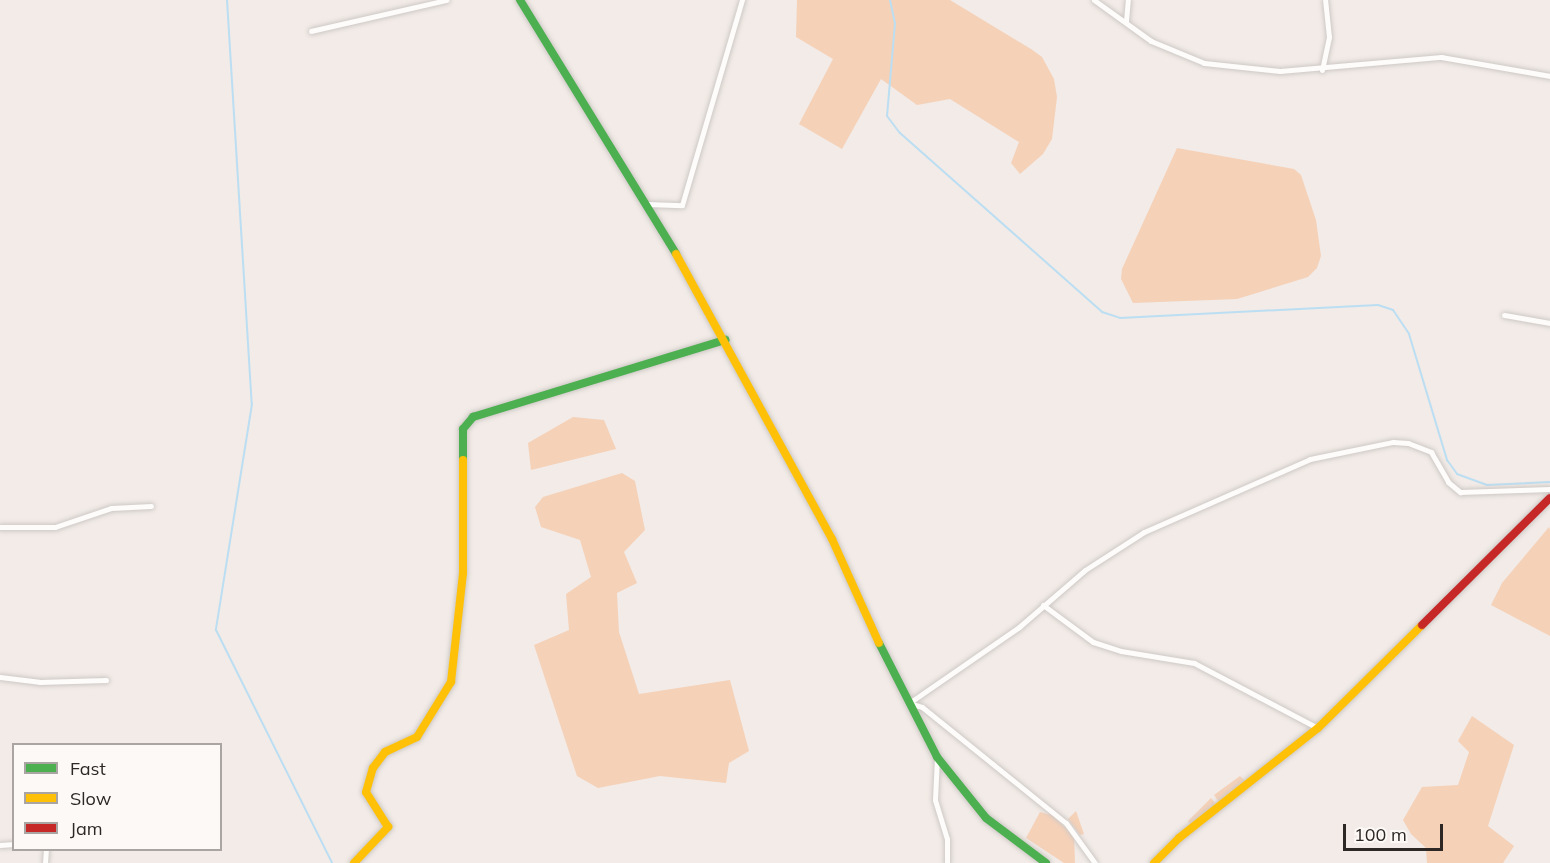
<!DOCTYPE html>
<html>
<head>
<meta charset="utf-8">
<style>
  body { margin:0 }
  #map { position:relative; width:1550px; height:863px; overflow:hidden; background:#f2ebe7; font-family:Mulish,sans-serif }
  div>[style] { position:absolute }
  .green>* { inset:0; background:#f5d1b8 }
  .stream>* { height:2px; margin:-1px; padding:0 1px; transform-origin:1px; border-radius:1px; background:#bcdef2 }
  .roads { filter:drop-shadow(0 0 2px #cec9c6) drop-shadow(0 0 2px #cec9c6) }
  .street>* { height:5px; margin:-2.5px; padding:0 2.5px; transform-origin:2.5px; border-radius:2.5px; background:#fdfcfb }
  .fast>* { height:8px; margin:-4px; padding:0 4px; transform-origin:4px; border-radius:4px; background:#4caf50 }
  .slow>* { height:8px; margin:-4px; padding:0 4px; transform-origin:4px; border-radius:4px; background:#ffc107 }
  .jam>* { height:8px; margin:-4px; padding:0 4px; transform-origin:4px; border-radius:4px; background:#c62828 }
  span { translate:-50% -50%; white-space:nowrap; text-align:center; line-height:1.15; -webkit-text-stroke:5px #fdf9f6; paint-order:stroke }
  .legend { position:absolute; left:12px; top:743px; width:210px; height:108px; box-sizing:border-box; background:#fdf9f6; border:2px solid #aaa5a3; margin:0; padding:8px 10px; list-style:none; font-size:18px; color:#2d2826 }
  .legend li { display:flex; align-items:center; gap:12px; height:30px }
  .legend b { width:30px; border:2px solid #aaa5a3 }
  .scale { position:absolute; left:1343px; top:824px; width:100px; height:27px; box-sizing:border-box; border:3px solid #2d2826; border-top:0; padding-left:8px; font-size:18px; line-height:21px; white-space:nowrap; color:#2d2826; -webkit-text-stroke:4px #fdf9f6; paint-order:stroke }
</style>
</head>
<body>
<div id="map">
  <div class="green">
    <div style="clip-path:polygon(797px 0,950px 0,1031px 49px,1042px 57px,1054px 79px,1057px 97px,1052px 139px,1043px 154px,1020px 174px,1011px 163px,1019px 142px,950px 99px,917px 105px,881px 79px,842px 149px,799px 124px,833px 59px,796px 37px)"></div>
    <div style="clip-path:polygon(1177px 148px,1294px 169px,1301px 175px,1316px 220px,1321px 256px,1317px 268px,1308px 277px,1237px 299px,1133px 303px,1121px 279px,1122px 269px)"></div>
    <div style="clip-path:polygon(573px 417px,604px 420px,616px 449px,531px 470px,528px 443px)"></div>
    <div style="clip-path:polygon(622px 473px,635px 481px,645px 530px,624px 552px,637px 583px,617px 593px,619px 632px,639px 694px,730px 680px,749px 751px,729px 763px,726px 783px,660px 776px,598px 788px,577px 776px,534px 645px,569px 630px,566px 594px,591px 577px,580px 540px,541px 527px,535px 507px,543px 497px)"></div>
    <div style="clip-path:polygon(1549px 527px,1550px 530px,1550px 636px,1491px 605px,1502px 583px)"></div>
    <div style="clip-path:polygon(1472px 716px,1514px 745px,1488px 826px,1514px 846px,1503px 863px,1427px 863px,1426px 848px,1411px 834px,1403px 820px,1422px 787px,1458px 785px,1469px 752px,1458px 741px)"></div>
    <div style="clip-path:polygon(1240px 776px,1245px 781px,1219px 802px,1214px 795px)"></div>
    <div style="clip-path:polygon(1211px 798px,1216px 804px,1190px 824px,1188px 821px)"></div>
    <div style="clip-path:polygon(1076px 811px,1084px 834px,1080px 835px,1068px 819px)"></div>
    <div style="clip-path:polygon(1040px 812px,1052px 815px,1074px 836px,1075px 863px,1064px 863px,1026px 838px)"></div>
  </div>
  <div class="stream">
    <div style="left:227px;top:0;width:405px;rotate:86.5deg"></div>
    <div style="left:252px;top:404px;width:229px;rotate:99.1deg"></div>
    <div style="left:216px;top:630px;width:260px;rotate:63.5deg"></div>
    <div style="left:890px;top:0;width:24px;rotate:78deg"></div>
    <div style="left:895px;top:23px;width:93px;rotate:94.9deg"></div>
    <div style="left:887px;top:116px;width:21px;rotate:53deg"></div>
    <div style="left:900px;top:133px;width:270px;rotate:41.5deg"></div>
    <div style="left:1102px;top:312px;width:19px;rotate:18deg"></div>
    <div style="left:1120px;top:318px;width:258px;rotate:-2.9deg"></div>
    <div style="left:1378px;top:305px;width:16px;rotate:18deg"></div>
    <div style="left:1393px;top:310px;width:29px;rotate:56deg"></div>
    <div style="left:1409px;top:334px;width:132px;rotate:73.2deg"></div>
    <div style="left:1447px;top:460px;width:17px;rotate:54deg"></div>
    <div style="left:1457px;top:474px;width:32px;rotate:20deg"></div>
    <div style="left:1487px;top:485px;width:63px;rotate:-2.7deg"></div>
  </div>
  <div class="roads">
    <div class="street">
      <div style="left:1094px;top:0;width:70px;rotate:35.7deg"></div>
      <div style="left:1151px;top:41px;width:57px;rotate:22.5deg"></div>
      <div style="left:1204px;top:63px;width:76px;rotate:6deg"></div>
      <div style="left:1280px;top:71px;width:162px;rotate:-5deg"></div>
      <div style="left:1441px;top:57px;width:111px;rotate:9.9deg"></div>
      <div style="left:1126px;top:21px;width:21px;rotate:-85deg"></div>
      <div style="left:311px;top:31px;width:139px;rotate:-12.9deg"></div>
      <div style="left:1322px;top:70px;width:34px;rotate:-78deg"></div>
      <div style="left:1329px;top:37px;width:37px;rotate:-96deg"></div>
      <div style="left:647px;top:204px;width:35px;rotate:2deg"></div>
      <div style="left:682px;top:205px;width:214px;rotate:-73.7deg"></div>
      <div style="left:1504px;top:315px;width:47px;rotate:9.9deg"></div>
      <div style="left:0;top:527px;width:55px"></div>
      <div style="left:55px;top:527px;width:59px;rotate:-18.7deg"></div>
      <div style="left:111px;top:508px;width:40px;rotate:-2.9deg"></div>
      <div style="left:1043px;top:605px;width:62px;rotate:36.5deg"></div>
      <div style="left:1093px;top:642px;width:29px;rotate:18deg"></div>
      <div style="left:1121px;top:651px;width:74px;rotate:9.3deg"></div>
      <div style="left:1194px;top:663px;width:140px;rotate:27.7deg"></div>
      <div style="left:0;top:677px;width:39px;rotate:7deg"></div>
      <div style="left:39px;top:682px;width:67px;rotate:-1.7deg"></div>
      <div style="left:909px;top:703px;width:134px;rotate:-34.6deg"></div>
      <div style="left:1019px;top:627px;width:87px;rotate:-40.8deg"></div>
      <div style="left:1085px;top:570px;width:70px;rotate:-32.8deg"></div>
      <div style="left:1144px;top:532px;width:181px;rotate:-23.7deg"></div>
      <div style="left:1310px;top:459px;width:85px;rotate:-11.6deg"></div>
      <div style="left:1393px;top:442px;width:15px;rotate:4deg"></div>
      <div style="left:1408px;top:443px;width:25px;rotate:21deg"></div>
      <div style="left:1431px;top:452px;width:34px;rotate:60deg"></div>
      <div style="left:1448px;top:482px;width:16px;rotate:40deg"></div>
      <div style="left:1460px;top:492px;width:90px;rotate:-1.9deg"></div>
      <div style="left:909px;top:703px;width:14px;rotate:17deg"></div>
      <div style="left:922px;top:707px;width:185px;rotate:38.9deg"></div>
      <div style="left:1066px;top:823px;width:49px;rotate:54.1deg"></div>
      <div style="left:937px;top:757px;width:43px;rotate:92.7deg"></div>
      <div style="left:935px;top:800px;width:41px;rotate:72.9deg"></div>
      <div style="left:947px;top:839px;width:24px;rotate:90deg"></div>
      <div style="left:0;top:845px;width:14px;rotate:-4deg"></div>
      <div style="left:45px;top:863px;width:13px;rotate:-86deg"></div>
    </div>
    <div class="fast">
      <div style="left:520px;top:0;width:298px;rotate:58.4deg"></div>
      <div style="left:463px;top:460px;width:31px;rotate:-90deg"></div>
      <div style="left:463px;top:429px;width:16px;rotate:-50deg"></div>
      <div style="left:473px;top:417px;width:264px;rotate:-17deg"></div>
      <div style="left:879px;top:643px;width:128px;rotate:63deg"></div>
      <div style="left:937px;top:757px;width:78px;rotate:51.2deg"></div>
      <div style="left:986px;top:818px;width:75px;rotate:36.9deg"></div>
    </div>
    <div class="slow">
      <div style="left:676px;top:254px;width:325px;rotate:61.3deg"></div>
      <div style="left:832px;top:539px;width:114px;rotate:65.7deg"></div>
      <div style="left:354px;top:863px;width:50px;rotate:-46.6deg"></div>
      <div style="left:388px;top:827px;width:41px;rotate:-122.2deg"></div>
      <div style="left:366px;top:792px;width:25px;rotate:-74deg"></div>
      <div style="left:373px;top:768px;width:20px;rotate:-53deg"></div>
      <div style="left:385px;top:752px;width:35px;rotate:-25deg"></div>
      <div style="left:417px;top:737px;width:65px;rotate:-58.3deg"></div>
      <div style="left:451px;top:682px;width:110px;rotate:-83.7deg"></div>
      <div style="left:463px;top:573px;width:113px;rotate:-90deg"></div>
      <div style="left:1154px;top:863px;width:35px;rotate:-45deg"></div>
      <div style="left:1179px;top:838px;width:177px;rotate:-38.4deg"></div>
      <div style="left:1318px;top:728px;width:146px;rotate:-44.7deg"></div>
    </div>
    <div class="jam">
      <div style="left:1422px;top:625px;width:180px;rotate:-44.8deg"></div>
    </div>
  </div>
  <ul class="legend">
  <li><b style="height:8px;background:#4caf50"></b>Fast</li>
  <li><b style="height:8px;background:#ffc107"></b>Slow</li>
  <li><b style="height:8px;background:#c62828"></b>Jam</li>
  </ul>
  <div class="scale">100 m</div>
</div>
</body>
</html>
